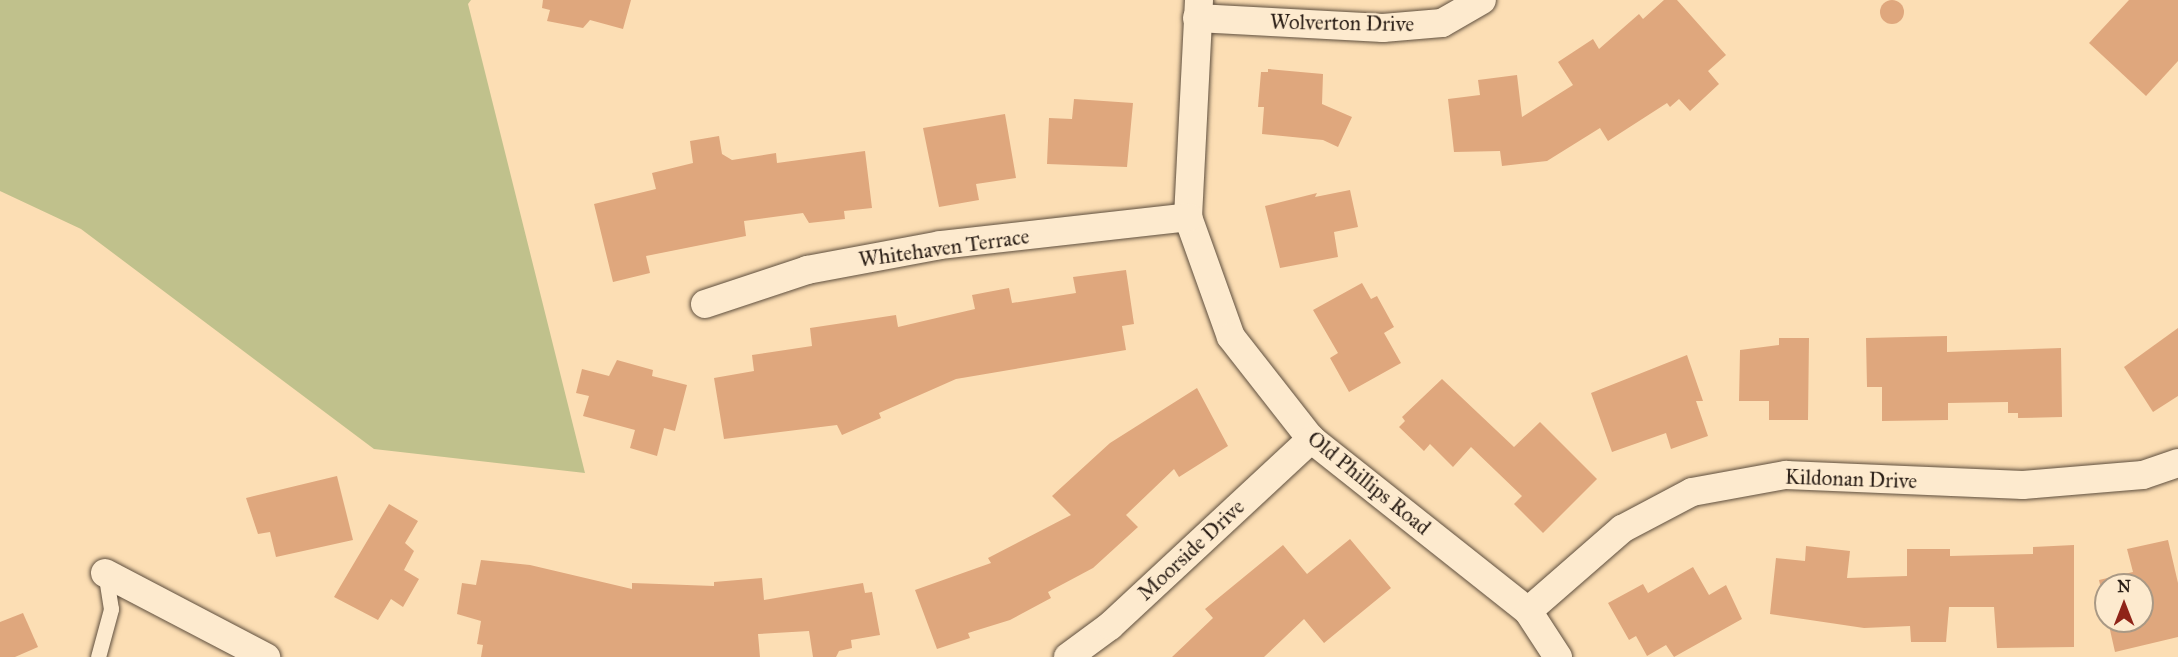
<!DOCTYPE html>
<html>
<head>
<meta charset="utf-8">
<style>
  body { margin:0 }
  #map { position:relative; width:2178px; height:657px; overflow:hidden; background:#fcdeb4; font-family:"IM FELL Great Primer",serif }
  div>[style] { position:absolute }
  .green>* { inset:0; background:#c0c18c }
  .building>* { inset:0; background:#dfa77d }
  .round { border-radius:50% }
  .roads { filter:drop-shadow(0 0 2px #5f4f3e) drop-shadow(0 0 2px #5f4f3e) }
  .lane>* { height:15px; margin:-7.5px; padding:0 7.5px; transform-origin:7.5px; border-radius:7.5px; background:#fdeace }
  .street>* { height:28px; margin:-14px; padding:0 14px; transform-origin:14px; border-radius:14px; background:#fdeace }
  span { translate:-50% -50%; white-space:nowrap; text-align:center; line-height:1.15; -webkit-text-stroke:4.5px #fdeace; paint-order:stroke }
  .street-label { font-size:21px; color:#2b1f17 }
  .north { position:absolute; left:2094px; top:573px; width:60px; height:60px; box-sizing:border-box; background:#fdeace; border:2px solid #a99985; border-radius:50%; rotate:0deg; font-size:16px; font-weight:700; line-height:24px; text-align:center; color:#2b1f17 }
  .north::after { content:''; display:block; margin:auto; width:21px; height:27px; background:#8f2418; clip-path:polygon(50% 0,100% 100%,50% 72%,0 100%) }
</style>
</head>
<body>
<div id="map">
  <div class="green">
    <div style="clip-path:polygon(0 0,471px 0,468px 4px,585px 473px,374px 449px,81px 229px,0 191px)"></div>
  </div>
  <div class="building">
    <div class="round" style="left:1880px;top:0;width:24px;height:24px"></div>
    <div style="clip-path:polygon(543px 0,631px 0,623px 29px,590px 20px,583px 28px,547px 21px,550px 10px,542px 8px)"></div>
    <div style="clip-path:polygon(1664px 0,1677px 0,1726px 55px,1708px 71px,1719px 84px,1690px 111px,1679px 99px,1670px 107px,1667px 103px,1608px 141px,1600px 128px,1547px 161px,1502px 166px,1500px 151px,1454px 152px,1448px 99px,1480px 95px,1478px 80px,1517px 75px,1522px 117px,1573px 85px,1558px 62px,1593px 39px,1599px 49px,1639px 14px,1643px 19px)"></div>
    <div style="clip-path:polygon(2129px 0,2178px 0,2178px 61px,2146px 96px,2089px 43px)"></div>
    <div style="clip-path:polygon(1268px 69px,1323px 74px,1322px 104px,1352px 117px,1338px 147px,1323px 140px,1262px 134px,1264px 107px,1258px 107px,1261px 72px,1268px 72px)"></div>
    <div style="clip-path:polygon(1074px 99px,1133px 103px,1127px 167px,1047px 164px,1049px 118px,1072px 119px)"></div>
    <div style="clip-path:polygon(1005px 114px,1016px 178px,976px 184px,979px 200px,939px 207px,923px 128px)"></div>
    <div style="clip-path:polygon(719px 136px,722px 154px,732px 160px,776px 153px,777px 163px,865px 151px,872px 208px,844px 211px,845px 219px,809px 223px,803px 213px,744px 221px,746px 236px,646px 256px,650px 273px,613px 282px,594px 204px,656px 189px,652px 173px,693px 163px,690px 141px)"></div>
    <div style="clip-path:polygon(1350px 190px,1358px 227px,1334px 232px,1338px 257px,1280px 268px,1265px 206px,1317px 193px,1315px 197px)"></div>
    <div style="clip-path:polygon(1126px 270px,1134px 324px,1122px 326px,1126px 350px,956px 379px,879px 413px,881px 418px,842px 435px,837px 425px,724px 439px,714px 378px,754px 371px,752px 355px,812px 346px,810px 328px,896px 315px,898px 327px,975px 309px,972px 295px,1009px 288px,1012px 303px,1076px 293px,1073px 277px)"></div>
    <div style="clip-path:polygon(1362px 283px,1371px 299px,1377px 296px,1394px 327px,1384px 333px,1401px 363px,1349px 392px,1330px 358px,1338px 353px,1313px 310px)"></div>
    <div style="clip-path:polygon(2178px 328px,2178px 396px,2153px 412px,2124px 367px)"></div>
    <div style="clip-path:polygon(1947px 336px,1947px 352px,2061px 348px,2062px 417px,2018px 418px,2018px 413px,2008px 413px,2008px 402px,1948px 403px,1948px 420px,1882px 421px,1882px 387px,1867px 387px,1866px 338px)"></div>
    <div style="clip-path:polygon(1779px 338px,1809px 338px,1808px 420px,1769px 420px,1769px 401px,1739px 401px,1740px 350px,1779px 345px)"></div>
    <div style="clip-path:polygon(1687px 355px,1703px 401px,1696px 401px,1708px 436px,1671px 449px,1666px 433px,1612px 452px,1591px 393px)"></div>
    <div style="clip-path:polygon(617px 360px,653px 370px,652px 376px,687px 385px,675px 431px,664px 428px,657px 456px,630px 448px,635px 430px,583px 416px,589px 396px,576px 393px,582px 369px,609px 376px)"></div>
    <div style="clip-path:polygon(1442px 379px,1514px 447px,1540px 422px,1597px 479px,1543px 533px,1514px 504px,1522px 496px,1471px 447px,1453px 467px,1430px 444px,1424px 451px,1399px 427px,1405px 421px,1402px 417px)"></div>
    <div style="clip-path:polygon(1197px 388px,1228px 446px,1179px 477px,1174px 469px,1126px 515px,1138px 527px,1093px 568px,1048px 592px,1051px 598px,1010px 620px,968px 633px,970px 638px,937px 649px,915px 590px,991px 563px,988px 558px,1071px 515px,1052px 496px,1110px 443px)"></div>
    <div style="clip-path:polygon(337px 476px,353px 540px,276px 557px,270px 532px,258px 534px,246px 498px)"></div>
    <div style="clip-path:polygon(389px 504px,418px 521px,405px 543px,414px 551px,404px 570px,419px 579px,403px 607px,391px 599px,378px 620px,334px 597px)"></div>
    <div style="clip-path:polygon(1350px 539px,1391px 588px,1324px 643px,1304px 619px,1264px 657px,1172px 657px,1213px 618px,1205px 609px,1283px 545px,1307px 574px)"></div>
    <div style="clip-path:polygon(2168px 540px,2178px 583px,2178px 637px,2115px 652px,2108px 621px,2142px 621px,2142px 585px,2106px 585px,2106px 612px,2099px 580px,2133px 572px,2127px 549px)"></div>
    <div style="clip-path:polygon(2074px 545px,2074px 647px,1997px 648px,1994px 607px,1949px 607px,1946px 642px,1911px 642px,1910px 626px,1864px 628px,1770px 614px,1776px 558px,1805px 561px,1806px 546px,1850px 551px,1847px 578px,1907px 576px,1907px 549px,1950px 549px,1950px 556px,2033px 554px,2033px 547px)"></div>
    <div style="clip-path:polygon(481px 560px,530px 565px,632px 589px,632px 583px,714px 586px,714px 582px,762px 578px,764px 600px,863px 583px,865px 593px,872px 592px,880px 635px,851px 640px,852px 648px,839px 651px,836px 657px,813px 657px,809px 631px,758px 634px,760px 657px,481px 657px,483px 645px,477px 644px,481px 621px,457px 614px,462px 583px,476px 585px)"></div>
    <div style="clip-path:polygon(1693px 567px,1709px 595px,1726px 585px,1742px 619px,1674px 657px,1666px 645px,1647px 656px,1636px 636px,1629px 640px,1608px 603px,1643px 584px,1648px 593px)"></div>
    <div style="clip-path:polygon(23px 613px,38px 647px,15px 657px,0 657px,0 622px)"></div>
  </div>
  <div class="roads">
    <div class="lane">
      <div style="left:98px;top:657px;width:50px;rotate:-74.8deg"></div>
      <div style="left:111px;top:609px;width:36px;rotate:-99deg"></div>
    </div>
    <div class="street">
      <div style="left:1199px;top:0;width:217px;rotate:92.9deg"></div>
      <div style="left:1188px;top:217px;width:127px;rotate:70.3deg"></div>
      <div style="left:1231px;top:337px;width:130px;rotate:51.9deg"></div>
      <div style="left:1311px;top:439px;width:277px;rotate:38.4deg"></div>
      <div style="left:1528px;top:611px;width:55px;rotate:56.9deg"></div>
      <div style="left:1197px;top:18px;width:186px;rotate:3.1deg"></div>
      <div style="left:1383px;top:28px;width:59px;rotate:-4.8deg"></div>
      <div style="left:1442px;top:23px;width:46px;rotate:-29.9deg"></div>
      <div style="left:705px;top:304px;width:108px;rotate:-18.4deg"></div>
      <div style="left:807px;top:270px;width:135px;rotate:-10.6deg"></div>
      <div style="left:940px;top:245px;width:250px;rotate:-6.4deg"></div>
      <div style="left:105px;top:573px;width:182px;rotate:27.6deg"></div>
      <div style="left:1528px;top:611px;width:125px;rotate:-41.1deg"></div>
      <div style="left:1622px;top:529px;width:79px;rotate:-27.9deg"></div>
      <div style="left:1692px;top:492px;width:96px;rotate:-10.3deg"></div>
      <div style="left:1786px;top:475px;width:237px;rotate:2.4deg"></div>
      <div style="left:2023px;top:485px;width:120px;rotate:-4.8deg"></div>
      <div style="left:2143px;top:475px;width:37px;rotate:-19deg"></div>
      <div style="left:1068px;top:657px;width:52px;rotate:-36.4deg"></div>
      <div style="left:1110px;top:626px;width:275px;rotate:-42.9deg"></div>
    </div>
  </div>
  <div class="street-label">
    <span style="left:1342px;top:23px;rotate:1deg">Wolverton Drive</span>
    <span style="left:944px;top:248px;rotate:-8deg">Whitehaven Terrace</span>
    <span style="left:1851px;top:479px;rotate:2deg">Kildonan Drive</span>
    <span style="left:1369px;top:483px;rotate:39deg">Old Phillips Road</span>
    <span style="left:1191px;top:550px;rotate:-43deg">Moorside Drive</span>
  </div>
  <div class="north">N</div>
</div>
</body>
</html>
